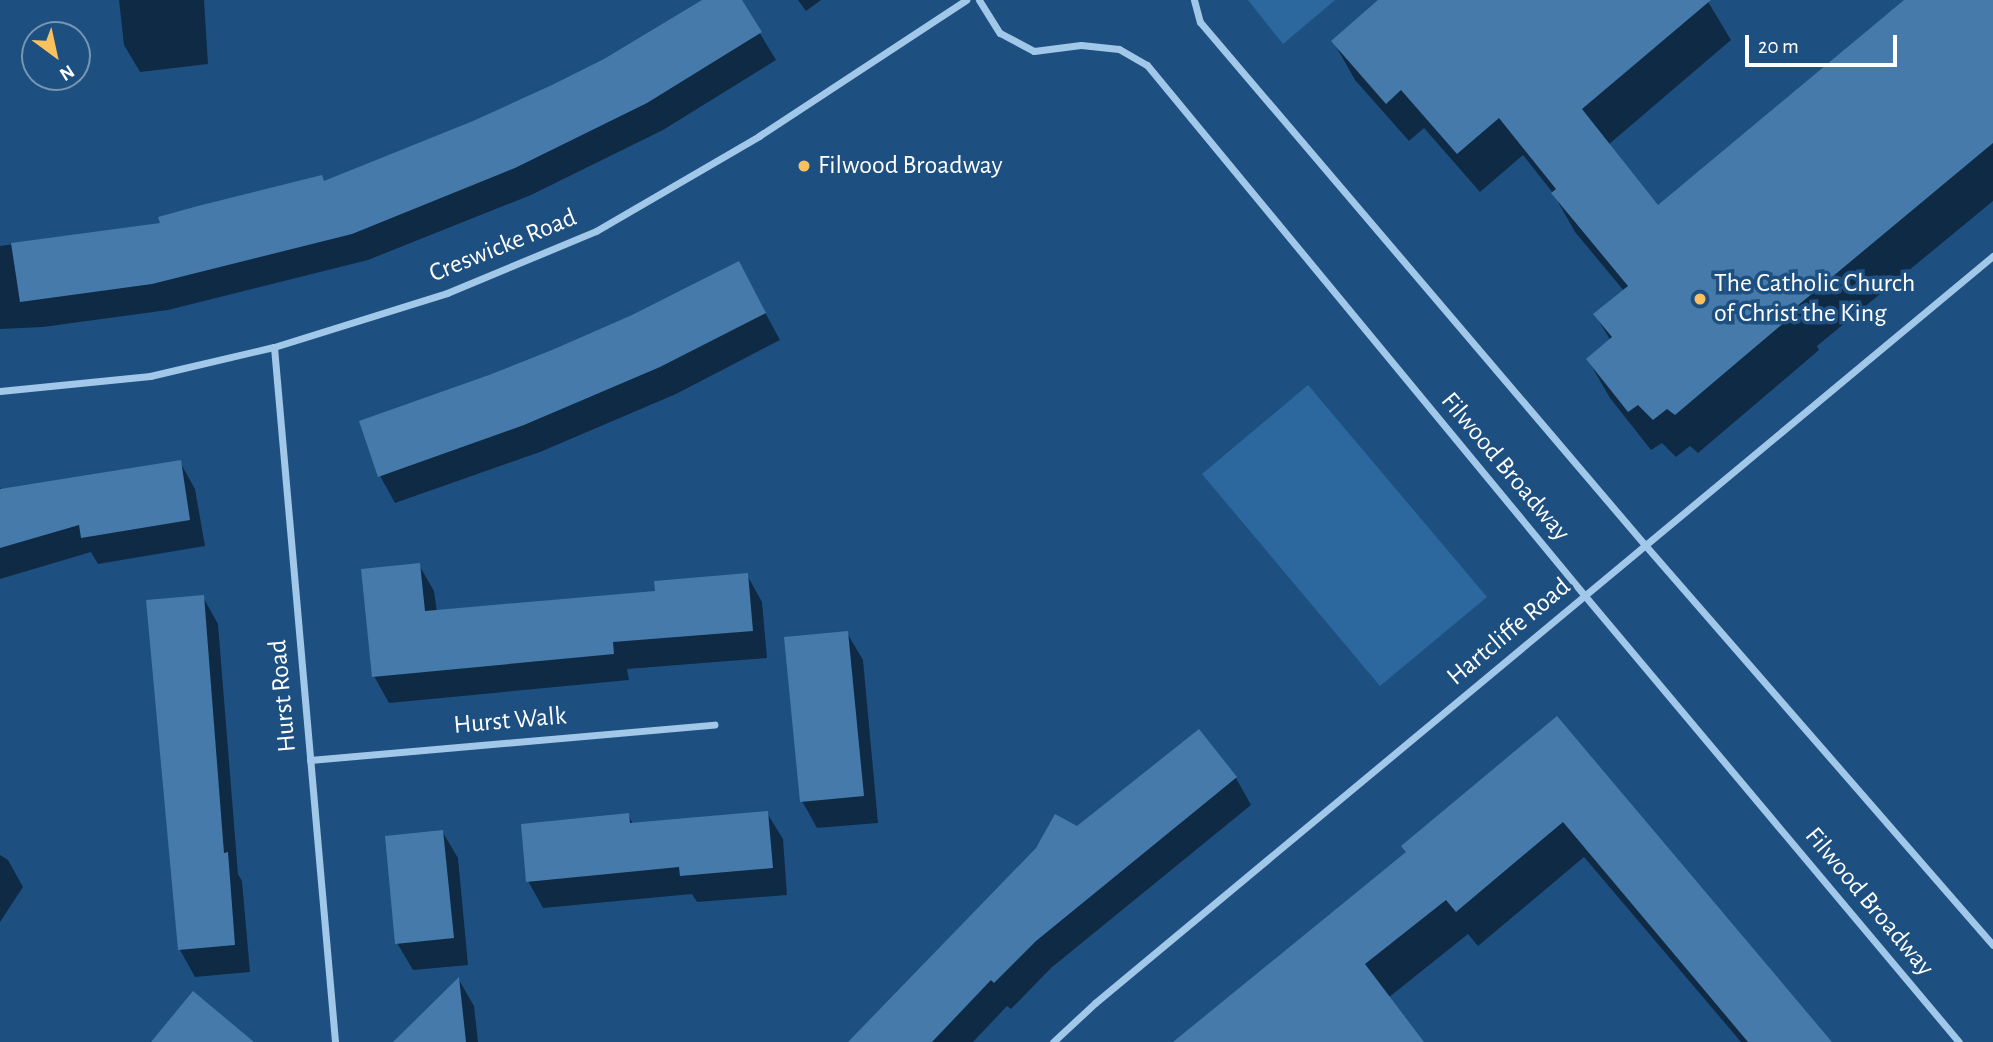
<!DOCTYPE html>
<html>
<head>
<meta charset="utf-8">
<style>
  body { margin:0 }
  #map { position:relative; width:1993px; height:1042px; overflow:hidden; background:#1d5081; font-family:"Alegreya Sans",sans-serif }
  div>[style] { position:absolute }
  .green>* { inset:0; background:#2c689e }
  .shadow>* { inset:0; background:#0007 }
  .building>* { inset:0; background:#457aab }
  .minor>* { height:7px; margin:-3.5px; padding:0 3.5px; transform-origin:3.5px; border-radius:3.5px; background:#a1c7e9 }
  .dots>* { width:19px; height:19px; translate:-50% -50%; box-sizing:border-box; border:4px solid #1d5081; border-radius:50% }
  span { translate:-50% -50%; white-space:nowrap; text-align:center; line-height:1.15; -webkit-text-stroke:7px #1d5081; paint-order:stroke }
  .poi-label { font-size:26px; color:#fff }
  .left { translate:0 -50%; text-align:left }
  .street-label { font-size:26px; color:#fff }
  .north { position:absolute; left:21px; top:21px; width:70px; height:70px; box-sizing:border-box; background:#1d5081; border:2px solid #7796b3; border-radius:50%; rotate:147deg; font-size:19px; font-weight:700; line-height:28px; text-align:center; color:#fff }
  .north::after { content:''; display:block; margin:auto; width:24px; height:32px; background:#f9c25f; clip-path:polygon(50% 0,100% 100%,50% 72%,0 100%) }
  .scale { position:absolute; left:1745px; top:35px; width:152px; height:32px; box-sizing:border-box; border:4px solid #fff; border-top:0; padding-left:9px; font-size:21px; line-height:24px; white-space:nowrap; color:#fff; -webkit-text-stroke:5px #1d5081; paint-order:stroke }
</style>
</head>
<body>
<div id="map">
  <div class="green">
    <div style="clip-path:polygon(1248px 0,1335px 0,1283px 44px)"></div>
    <div style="clip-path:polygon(1308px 385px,1487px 597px,1380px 686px,1202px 474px)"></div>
  </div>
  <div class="shadow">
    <div style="clip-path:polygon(119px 0,204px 0,208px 64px,140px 72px,124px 45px)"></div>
    <div style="clip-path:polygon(706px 0,740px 0,776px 60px,663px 130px,531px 195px,368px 260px,168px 310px,43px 327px,0 329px,0 246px,162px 224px,325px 182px,474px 123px,605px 61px)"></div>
    <div style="clip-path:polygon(798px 0,821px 0,806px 11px)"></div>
    <div style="clip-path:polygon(1381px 0,1707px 0,1731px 40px,1608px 145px,1657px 207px,1907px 0,1993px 0,1993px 201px,1817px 346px,1819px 350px,1698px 453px,1690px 446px,1676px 457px,1662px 443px,1651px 450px,1610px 398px,1588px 360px,1611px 341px,1595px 315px,1624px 291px,1575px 232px,1553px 193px,1523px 155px,1480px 192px,1424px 128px,1409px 141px,1355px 80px,1333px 41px)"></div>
    <div style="clip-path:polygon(753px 290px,780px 340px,676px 394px,540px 452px,395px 503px,380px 476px)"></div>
    <div style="clip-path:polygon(180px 462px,195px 489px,205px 546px,98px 564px,91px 552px,0 579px,0 487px,2px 490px)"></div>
    <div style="clip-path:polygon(419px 565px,434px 591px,437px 612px,657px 592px,747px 575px,762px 602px,767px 658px,627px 669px,629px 680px,389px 703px,374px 676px)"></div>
    <div style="clip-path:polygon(203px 597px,218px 624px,238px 874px,242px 881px,250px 972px,195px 977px,180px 950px,148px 601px)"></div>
    <div style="clip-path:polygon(847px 633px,863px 660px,878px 823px,817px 828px,802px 801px)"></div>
    <div style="clip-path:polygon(1557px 718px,1829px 1042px,1741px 1042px,1584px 857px,1478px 946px,1468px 934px,1388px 998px,1422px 1042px,1183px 1042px,1407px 853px)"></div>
    <div style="clip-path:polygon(1236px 778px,1251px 805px,1051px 968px,1011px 1009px,1007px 1006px,973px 1042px,876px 1042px,1077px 828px)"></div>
    <div style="clip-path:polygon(767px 813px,783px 839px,787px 895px,697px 902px,692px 894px,543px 908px,528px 881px,628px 815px,633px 824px)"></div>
    <div style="clip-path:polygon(442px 831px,458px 858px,468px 965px,413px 970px,397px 943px)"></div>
    <div style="clip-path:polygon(0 855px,8px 860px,23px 887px,0 922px)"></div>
    <div style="clip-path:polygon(459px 980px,474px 1006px,478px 1042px,407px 1042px)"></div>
  </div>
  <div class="building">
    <div style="clip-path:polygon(702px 0,742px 0,762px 32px,647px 103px,515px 168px,352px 234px,152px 284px,20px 302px,11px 243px,160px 223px,158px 217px,198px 206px,322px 175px,324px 181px,473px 121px,552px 85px,604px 59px)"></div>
    <div style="clip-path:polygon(1378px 0,1711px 0,1582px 109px,1658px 205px,1904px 0,1993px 0,1993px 143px,1796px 307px,1799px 310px,1675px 415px,1667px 409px,1653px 420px,1638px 405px,1628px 412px,1586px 359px,1612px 337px,1593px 314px,1628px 286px,1551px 193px,1556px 189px,1499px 118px,1457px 154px,1401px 90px,1386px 104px,1331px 41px)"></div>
    <div style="clip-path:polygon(739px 261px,766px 313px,660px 367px,524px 425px,378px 477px,359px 421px,489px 375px,552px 350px,632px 315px)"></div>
    <div style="clip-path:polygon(181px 460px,190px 520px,81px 538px,79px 525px,0 548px,0 489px)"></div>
    <div style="clip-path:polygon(420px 563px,425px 611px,655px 591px,654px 581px,748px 573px,753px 631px,613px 642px,614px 654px,372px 677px,361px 569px)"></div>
    <div style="clip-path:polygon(204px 595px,224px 853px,228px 852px,235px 945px,178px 950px,146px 600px)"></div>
    <div style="clip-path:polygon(848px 631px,864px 796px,800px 802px,784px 637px)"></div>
    <div style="clip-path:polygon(1557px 716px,1832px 1042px,1748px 1042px,1563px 822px,1456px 912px,1446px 900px,1365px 964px,1424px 1042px,1173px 1042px,1406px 852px,1401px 846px)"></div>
    <div style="clip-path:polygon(1199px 729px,1237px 777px,1036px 941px,994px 983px,991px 980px,932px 1042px,848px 1042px,1036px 848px,1055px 814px,1077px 826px)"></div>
    <div style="clip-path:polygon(768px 811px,773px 868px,680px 876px,679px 867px,526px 882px,521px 824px,629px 813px,630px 823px)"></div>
    <div style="clip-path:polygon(443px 830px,454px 938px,395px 944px,385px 836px)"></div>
    <div style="clip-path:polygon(459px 977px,466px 1042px,393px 1042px)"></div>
    <div style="clip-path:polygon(193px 991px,254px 1042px,151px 1042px)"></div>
  </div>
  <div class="minor">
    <div style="left:979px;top:0;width:39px;rotate:58deg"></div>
    <div style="left:1000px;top:33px;width:38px;rotate:28deg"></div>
    <div style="left:1034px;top:51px;width:47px;rotate:-7.3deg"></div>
    <div style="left:1081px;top:45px;width:38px;rotate:6deg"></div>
    <div style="left:1119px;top:49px;width:32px;rotate:30deg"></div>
    <div style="left:1147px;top:65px;width:688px;rotate:50.48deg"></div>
    <div style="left:1585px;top:596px;width:582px;rotate:50.02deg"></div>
    <div style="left:1194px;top:0;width:23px;rotate:75deg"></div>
    <div style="left:1200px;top:22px;width:687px;rotate:49.61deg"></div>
    <div style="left:1645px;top:545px;width:530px;rotate:48.98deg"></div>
    <div style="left:274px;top:347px;width:698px;rotate:84.98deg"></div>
    <div style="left:0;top:391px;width:151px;rotate:-5.7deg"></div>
    <div style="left:150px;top:376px;width:127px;rotate:-13.2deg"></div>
    <div style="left:274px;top:347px;width:181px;rotate:-17.3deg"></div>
    <div style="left:447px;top:293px;width:161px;rotate:-22.6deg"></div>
    <div style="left:596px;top:231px;width:189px;rotate:-30.2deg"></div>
    <div style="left:759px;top:136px;width:248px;rotate:-33.3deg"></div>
    <div style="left:310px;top:760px;width:406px;rotate:-5deg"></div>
    <div style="left:1053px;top:1042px;width:57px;rotate:-42.9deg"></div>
    <div style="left:1095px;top:1003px;width:1168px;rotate:-39.76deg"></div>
  </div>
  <div class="dots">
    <div style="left:804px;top:166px;background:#f9c25f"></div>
    <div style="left:1700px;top:299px;background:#f9c25f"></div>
  </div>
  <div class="poi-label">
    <span class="left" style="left:818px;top:166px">Filwood Broadway</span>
    <span class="left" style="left:1714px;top:299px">The Catholic Church<br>of Christ the King</span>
  </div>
  <div class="street-label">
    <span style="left:503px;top:246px;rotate:-22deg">Creswicke Road</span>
    <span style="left:1505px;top:467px;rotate:50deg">Filwood Broadway</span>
    <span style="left:1509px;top:632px;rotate:-40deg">Hartcliffe Road</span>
    <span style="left:283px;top:696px;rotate:-95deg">Hurst Road</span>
    <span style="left:510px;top:721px;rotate:-5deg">Hurst Walk</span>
    <span style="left:1869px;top:902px;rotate:50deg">Filwood Broadway</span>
  </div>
  <div class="north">N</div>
  <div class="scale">20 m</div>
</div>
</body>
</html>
